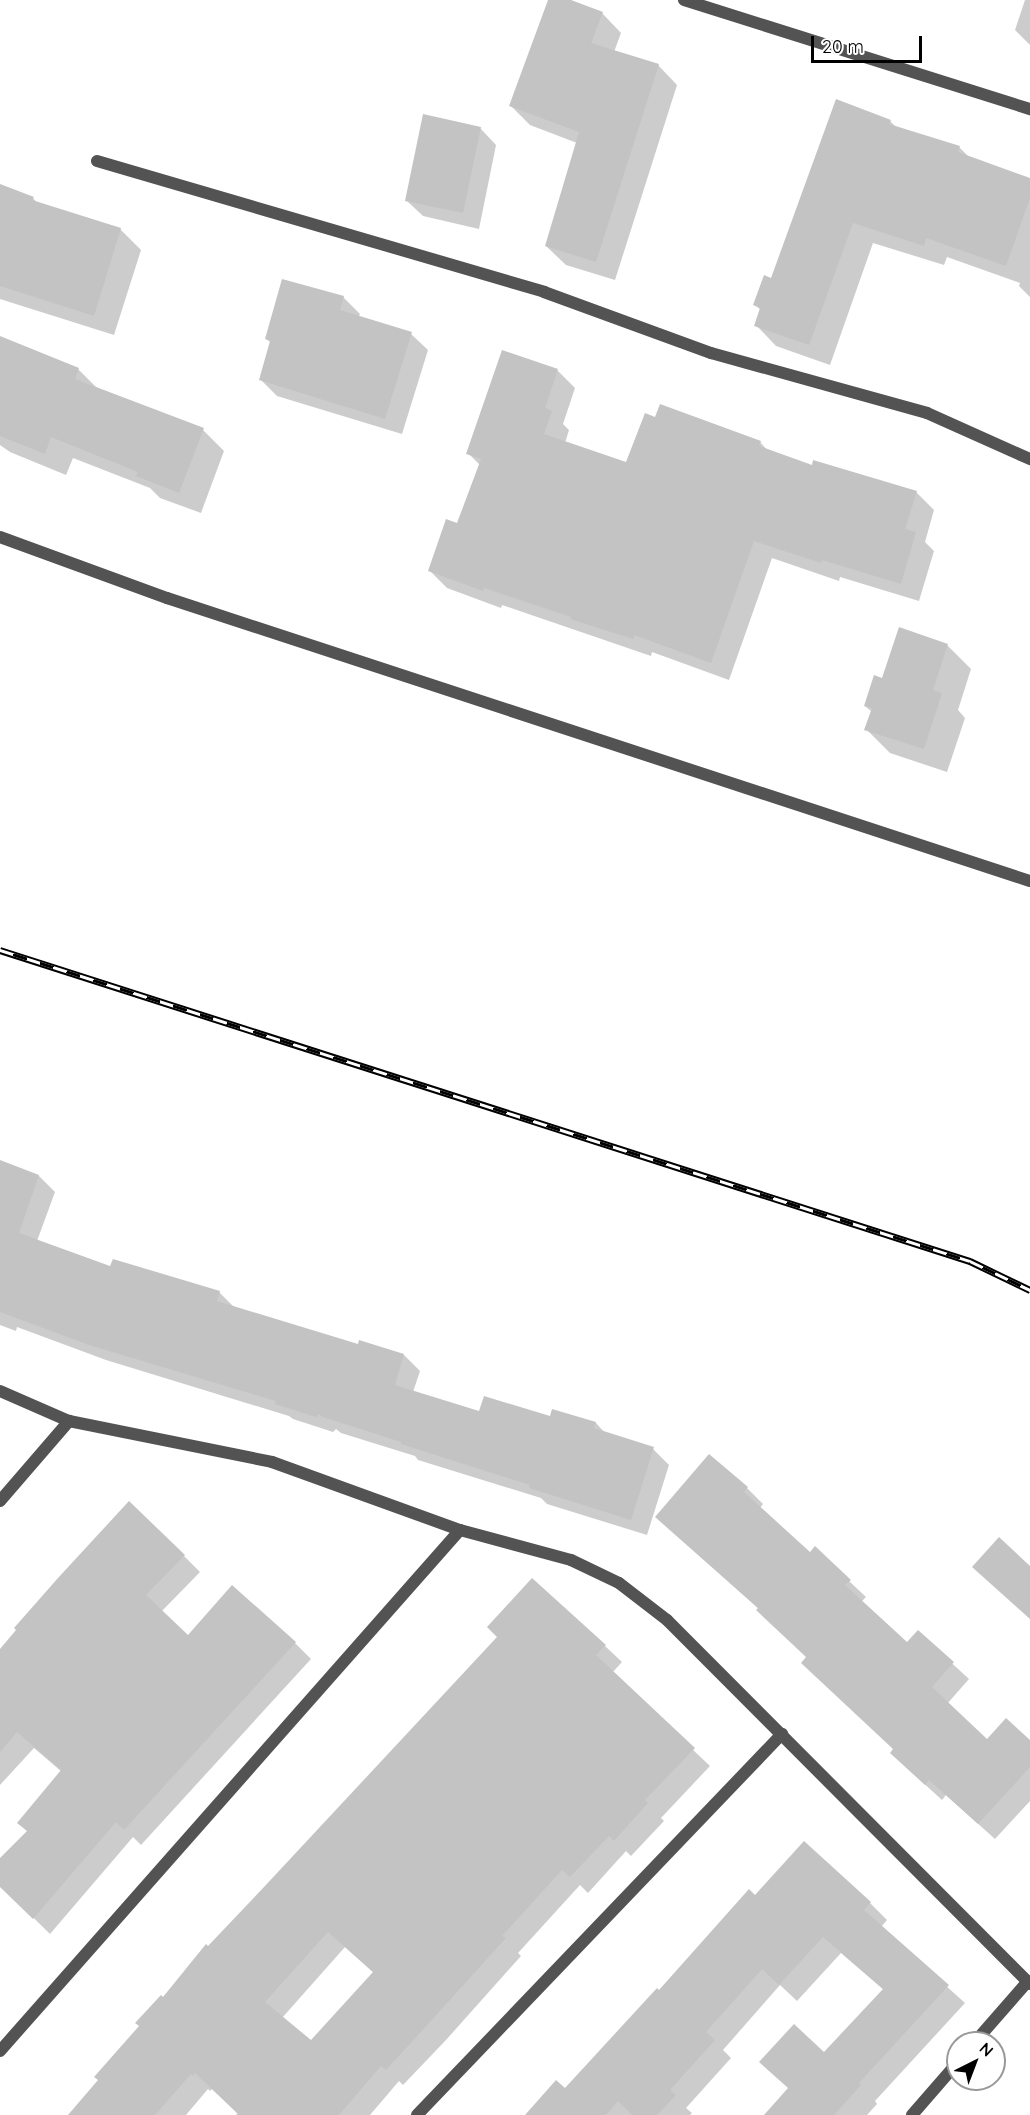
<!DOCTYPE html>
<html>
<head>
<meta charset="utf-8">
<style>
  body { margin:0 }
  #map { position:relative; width:1030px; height:2115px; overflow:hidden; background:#fff; font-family:Quicksand,sans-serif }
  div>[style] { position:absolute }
  .shadow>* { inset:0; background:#0003 }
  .building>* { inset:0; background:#c3c3c3 }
  .minor>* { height:12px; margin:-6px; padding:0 6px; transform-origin:6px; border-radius:6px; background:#535353 }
  .rail>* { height:7px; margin-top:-3.5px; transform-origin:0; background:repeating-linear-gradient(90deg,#fff 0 14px,#000 0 28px); box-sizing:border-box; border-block:2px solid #000 }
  span { translate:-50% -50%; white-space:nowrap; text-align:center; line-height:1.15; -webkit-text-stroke:4.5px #fff; paint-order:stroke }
  .north { position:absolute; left:946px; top:2031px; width:60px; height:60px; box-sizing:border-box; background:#fff; border:2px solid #999; border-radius:50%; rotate:42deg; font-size:16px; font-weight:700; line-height:24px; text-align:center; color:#000 }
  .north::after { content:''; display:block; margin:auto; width:21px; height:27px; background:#000; clip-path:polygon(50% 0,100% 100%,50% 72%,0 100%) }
  .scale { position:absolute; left:811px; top:36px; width:111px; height:27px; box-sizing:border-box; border:3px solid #000; border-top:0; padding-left:8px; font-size:18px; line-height:21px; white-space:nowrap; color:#000; -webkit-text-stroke:4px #fff; paint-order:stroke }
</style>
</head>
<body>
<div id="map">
  <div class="shadow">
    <div style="clip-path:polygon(550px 0,567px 0,602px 13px,621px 33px,614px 52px,658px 65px,677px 85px,615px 280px,566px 265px,546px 246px,577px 143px,530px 125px,511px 106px)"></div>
    <div style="clip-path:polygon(1025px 0,1030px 0,1030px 45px,1015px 30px)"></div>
    <div style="clip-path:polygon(890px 121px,897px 128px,959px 147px,971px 159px,1030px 180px,1030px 297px,1019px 286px,1020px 283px,947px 257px,944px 265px,873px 243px,830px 365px,776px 346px,756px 325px,761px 310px,755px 305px)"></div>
    <div style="clip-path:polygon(480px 128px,496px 145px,479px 229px,423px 216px,406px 200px)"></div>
    <div style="clip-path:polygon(0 186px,33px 198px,38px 204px,120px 229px,141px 250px,114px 335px,0 299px)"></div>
    <div style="clip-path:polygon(343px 297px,360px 314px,358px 318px,411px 334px,428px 350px,402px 434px,277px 396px,261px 380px,271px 343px,267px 339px)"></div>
    <div style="clip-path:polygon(0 338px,78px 369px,98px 389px,203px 430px,224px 451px,201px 513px,160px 498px,150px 488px,73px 458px,66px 475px,10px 452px,0 445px)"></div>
    <div style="clip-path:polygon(557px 370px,575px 388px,563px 424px,569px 430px,565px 443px,627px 464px,656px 419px,760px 442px,768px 451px,813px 467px,916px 492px,934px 510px,925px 542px,934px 551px,919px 601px,840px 577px,839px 581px,772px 558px,729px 680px,652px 652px,651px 656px,502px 605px,501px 608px,447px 588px,429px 570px,458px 525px,480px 465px,468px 453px)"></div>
    <div style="clip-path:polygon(947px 645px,971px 669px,958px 710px,965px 718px,947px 772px,890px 753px,866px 729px,872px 712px,865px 706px,883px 680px)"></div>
    <div style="clip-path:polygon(0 1162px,39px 1176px,55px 1192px,37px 1241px,111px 1268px,219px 1292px,234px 1307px,359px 1345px,404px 1355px,420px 1371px,413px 1392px,480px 1413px,596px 1423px,606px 1434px,653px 1449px,669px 1465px,647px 1535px,547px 1504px,541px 1498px,418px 1460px,415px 1456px,341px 1433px,336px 1429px,333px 1432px,293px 1419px,289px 1416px,106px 1360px,17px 1327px,16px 1331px,0 1325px)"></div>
    <div style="clip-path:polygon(747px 1488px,763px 1504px,760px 1508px,810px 1554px,849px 1581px,866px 1597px,861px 1602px,907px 1644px,918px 1632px,969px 1679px,947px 1704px,987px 1741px,1030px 1742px,1030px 1801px,995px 1839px,946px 1795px,942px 1800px,908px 1769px,895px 1749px,808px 1658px,759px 1609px,674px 1533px)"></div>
    <div style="clip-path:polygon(184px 1556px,200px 1572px,161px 1612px,188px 1637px,295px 1643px,311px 1659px,141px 1845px,133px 1837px,50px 1934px,0 1885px,0 1860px,28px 1832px,62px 1772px,34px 1748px,0 1785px,0 1650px)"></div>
    <div style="clip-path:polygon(evenodd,605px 1646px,622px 1662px,612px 1673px,710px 1766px,661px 1818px,664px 1821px,631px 1856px,626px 1851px,588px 1893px,580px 1885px,518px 1953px,521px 1956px,446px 2040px,403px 2085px,399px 2081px,370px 2115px,236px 2115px,238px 2113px,213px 2088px,210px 2091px,208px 2089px,186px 2115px,70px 2115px,208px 1948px,605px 1646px,345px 1947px,374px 1973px,311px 2043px,282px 2018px,345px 1947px)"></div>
    <div style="clip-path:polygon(755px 1897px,870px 1903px,887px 1920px,881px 1927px,965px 2003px,875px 2101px,877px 2104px,867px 2115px,766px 2115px,884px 1990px,841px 1953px,797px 2001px,780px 1985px,723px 2050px,731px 2058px,686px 2108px,692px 2113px,690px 2115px,527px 2115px,565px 2090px)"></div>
  </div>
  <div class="building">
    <div style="clip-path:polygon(548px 0,571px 0,603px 12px,591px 43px,659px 64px,596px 262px,545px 246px,579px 132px,509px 106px)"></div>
    <div style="clip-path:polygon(836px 99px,891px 120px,889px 124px,960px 146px,958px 152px,1030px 178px,1030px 198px,1006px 266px,926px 238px,924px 246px,853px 223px,809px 345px,754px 326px,760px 308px,753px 305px,764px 275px,771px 278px)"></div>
    <div style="clip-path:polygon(423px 114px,481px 127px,463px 213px,405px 201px)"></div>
    <div style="clip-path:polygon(0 184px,34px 197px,32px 200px,121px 228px,94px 316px,0 286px)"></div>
    <div style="clip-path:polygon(282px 279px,344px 296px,340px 310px,412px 332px,385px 419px,259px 380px,270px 341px,265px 339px)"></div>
    <div style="clip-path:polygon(0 336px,79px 368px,75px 379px,204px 428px,179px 493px,136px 476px,138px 472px,51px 437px,45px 454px,0 436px)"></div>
    <div style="clip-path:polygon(502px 350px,558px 369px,545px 408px,552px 411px,544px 434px,626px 462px,645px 413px,655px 417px,660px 404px,761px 441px,759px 446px,812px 465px,813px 460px,917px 491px,905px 529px,916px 532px,901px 584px,822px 560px,821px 563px,754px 541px,711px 663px,634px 635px,633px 639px,570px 619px,571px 617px,484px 588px,483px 591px,428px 571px,446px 519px,457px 523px,481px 459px,466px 454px)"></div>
    <div style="clip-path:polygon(899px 627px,948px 644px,933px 690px,942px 693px,924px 749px,864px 730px,872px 708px,864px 706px,874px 675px,882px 678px)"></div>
    <div style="clip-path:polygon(0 1160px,39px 1175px,19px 1233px,110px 1266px,113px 1259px,220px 1291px,217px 1301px,358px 1344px,359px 1340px,404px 1354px,395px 1385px,479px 1411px,484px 1396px,550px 1416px,552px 1409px,596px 1422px,594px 1428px,654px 1447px,631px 1520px,529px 1488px,530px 1485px,401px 1444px,401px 1442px,323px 1417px,319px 1414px,316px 1417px,275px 1404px,276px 1401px,89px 1345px,0 1312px)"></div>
    <div style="clip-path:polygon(709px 1454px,748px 1487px,744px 1492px,810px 1552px,815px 1546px,851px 1580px,845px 1585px,907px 1642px,918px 1630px,954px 1662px,932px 1687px,987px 1739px,1006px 1718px,1030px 1740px,1030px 1767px,978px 1824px,929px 1780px,925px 1785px,890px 1753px,893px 1749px,801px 1663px,806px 1657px,756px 1610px,758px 1608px,655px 1517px)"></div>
    <div style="clip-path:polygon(129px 1501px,185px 1555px,146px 1595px,188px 1635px,232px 1585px,296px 1642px,124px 1830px,116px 1822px,33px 1919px,0 1887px,0 1858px,27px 1831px,17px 1823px,61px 1770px,17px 1732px,0 1752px,0 1649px,16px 1630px,14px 1628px,58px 1578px)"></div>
    <div style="clip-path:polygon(999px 1537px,1030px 1566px,1030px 1619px,972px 1567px)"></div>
    <div style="clip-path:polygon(evenodd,532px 1578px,606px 1645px,596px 1655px,695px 1748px,645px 1800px,648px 1803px,614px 1841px,609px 1836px,570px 1877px,562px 1870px,502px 1936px,506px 1938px,429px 2023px,386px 2070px,381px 2066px,339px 2115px,239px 2115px,195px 2073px,193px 2076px,191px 2074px,155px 2115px,68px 2115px,98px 2080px,94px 2077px,139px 2026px,135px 2023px,161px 1995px,163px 1997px,206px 1944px,208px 1946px,264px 1887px,497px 1637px,487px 1627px,532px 1578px,328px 1932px,373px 1972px,311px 2040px,265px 2002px,328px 1932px)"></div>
    <div style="clip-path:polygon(804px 1841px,871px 1902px,864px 1910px,949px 1985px,859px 2083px,861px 2085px,834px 2115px,764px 2115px,788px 2088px,759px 2062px,794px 2024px,824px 2052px,883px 1989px,823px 1937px,779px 1985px,762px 1969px,706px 2032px,715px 2040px,670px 2090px,676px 2095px,657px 2115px,632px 2115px,618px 2101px,606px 2115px,525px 2115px,556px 2080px,565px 2088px,657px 1988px,659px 1990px,749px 1889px,755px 1895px)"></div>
  </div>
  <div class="minor">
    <div style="left:684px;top:0;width:363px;rotate:17.5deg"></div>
    <div style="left:97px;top:161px;width:466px;rotate:16.3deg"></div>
    <div style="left:544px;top:292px;width:178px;rotate:20.1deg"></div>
    <div style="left:711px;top:353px;width:224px;rotate:15.5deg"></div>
    <div style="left:927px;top:413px;width:113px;rotate:24.1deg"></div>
    <div style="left:0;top:537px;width:178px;rotate:20.1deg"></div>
    <div style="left:167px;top:598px;width:908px;rotate:18.16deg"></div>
    <div style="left:0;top:1391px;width:75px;rotate:23.5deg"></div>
    <div style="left:69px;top:1421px;width:207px;rotate:11.4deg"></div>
    <div style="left:272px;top:1462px;width:200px;rotate:19.9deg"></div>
    <div style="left:460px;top:1530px;width:115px;rotate:15.1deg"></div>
    <div style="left:571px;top:1560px;width:53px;rotate:25.6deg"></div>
    <div style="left:619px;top:1583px;width:61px;rotate:37.6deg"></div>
    <div style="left:667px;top:1620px;width:514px;rotate:45.08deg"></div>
    <div style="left:0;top:1501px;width:106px;rotate:-49.2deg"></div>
    <div style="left:974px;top:2043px;width:82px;rotate:-48.9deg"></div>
    <div style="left:0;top:2051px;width:695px;rotate:-48.56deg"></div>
    <div style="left:417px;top:2115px;width:528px;rotate:-46.23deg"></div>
    <div style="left:912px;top:2115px;width:70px;rotate:-49deg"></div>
  </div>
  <div class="rail">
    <div style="left:0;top:950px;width:1019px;rotate:17.78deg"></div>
    <div style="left:970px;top:1261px;width:67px;rotate:25.8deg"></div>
  </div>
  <div class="north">N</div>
  <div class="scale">20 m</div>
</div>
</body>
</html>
